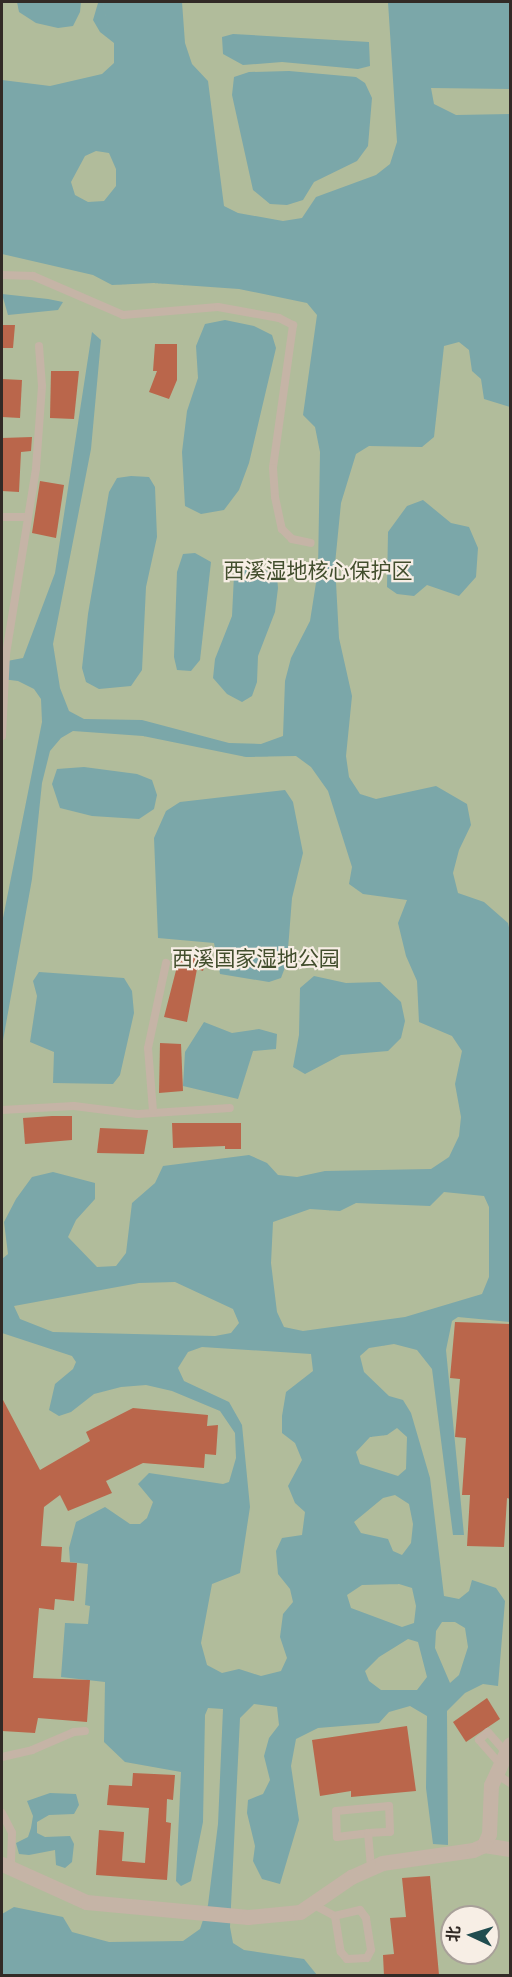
<!DOCTYPE html>
<html>
<head>
<meta charset="utf-8">
<style>
  body { margin:0 }
  #map { position:relative; width:512px; height:1977px; overflow:hidden; background:#eee4d9; font-family:Montserrat,"Noto Sans SC",sans-serif }
  div>[style] { position:absolute }
  .green>* { inset:0; background:#b1bc9b }
  .water>* { inset:0; background:#7ba7a9 }
  .building>* { inset:0; background:#ba664b }
  .lane>* { height:8px; margin:-4px; padding:0 4px; transform-origin:4px; border-radius:4px; background:#c5b4a6 }
  .street>* { height:15px; margin:-7.5px; padding:0 7.5px; transform-origin:7.5px; border-radius:7.5px; background:#c5b4a6 }
  span { translate:-50% -50%; white-space:nowrap; text-align:center; line-height:1.15; -webkit-text-stroke:4.5px #f7eee5; paint-order:stroke }
  .park-label { font-size:21px; color:#424e2d }
  .frame { position:absolute; inset:0; border:3px solid #322a26; pointer-events:none }
  .north { position:absolute; left:440px; top:1905px; width:60px; height:60px; box-sizing:border-box; background:#f7eee5; border:2px solid #a8a099; border-radius:50%; rotate:274deg; font-size:16px; font-weight:700; line-height:24px; text-align:center; color:#322a26 }
  .north::after { content:''; display:block; margin:auto; width:21px; height:27px; background:#204c4f; clip-path:polygon(50% 0,100% 100%,50% 72%,0 100%) }
</style>
</head>
<body>
<div id="map">
  <div class="green">
    <div style="clip-path:polygon(evenodd,2px 2px,510px 2px,510px 1975px,2px 1976px,2px 2px,452px 1917px,488px 1917px,488px 1953px,452px 1953px,452px 1917px)"></div>
  </div>
  <div class="water">
    <div style="clip-path:polygon(17px 2px,81px 2px,80px 12px,73px 26px,58px 28px,36px 23px,19px 12px)"></div>
    <div style="clip-path:polygon(evenodd,103px 2px,182px 2px,185px 43px,192px 64px,208px 81px,224px 206px,238px 213px,283px 221px,302px 218px,316px 197px,376px 175px,390px 164px,397px 142px,388px 2px,510px 2px,510px 89px,431px 88px,434px 104px,456px 115px,510px 114px,510px 407px,484px 399px,481px 379px,472px 371px,469px 350px,459px 342px,444px 346px,434px 437px,422px 447px,369px 446px,356px 454px,341px 503px,335px 564px,339px 638px,352px 696px,346px 756px,349px 777px,360px 794px,376px 799px,436px 786px,467px 804px,471px 825px,459px 850px,453px 873px,458px 893px,484px 902px,508px 923px,510px 932px,510px 1322px,458px 1317px,452px 1321px,446px 1350px,464px 1535px,453px 1535px,432px 1369px,417px 1350px,394px 1344px,369px 1348px,360px 1356px,364px 1372px,389px 1396px,403px 1400px,411px 1413px,430px 1478px,444px 1596px,459px 1599px,469px 1591px,472px 1580px,496px 1588px,505px 1601px,498px 1686px,483px 1684px,465px 1693px,447px 1711px,448px 1845px,433px 1844px,426px 1788px,427px 1716px,410px 1706px,389px 1712px,379px 1723px,318px 1728px,296px 1739px,291px 1766px,299px 1820px,280px 1884px,262px 1879px,253px 1861px,255px 1846px,247px 1813px,248px 1800px,263px 1794px,270px 1780px,264px 1756px,269px 1738px,279px 1725px,277px 1707px,254px 1704px,240px 1718px,230px 1927px,233px 1943px,244px 1950px,304px 1959px,317px 1975px,2px 1975px,2px 1914px,14px 1907px,63px 1917px,72px 1932px,109px 1942px,183px 1941px,200px 1929px,208px 1905px,218px 1824px,223px 1709px,208px 1708px,205px 1715px,203px 1822px,191px 1881px,181px 1886px,176px 1881px,181px 1772px,125px 1762px,104px 1742px,105px 1682px,61px 1677px,65px 1623px,88px 1624px,90px 1606px,85px 1605px,88px 1564px,70px 1562px,69px 1548px,76px 1522px,105px 1507px,130px 1524px,140px 1524px,147px 1518px,153px 1502px,138px 1484px,149px 1473px,223px 1484px,229px 1482px,236px 1458px,235px 1433px,220px 1411px,172px 1391px,146px 1385px,121px 1387px,94px 1394px,71px 1412px,59px 1416px,49px 1410px,55px 1384px,73px 1369px,76px 1362px,72px 1356px,2px 1333px,2px 1259px,8px 1254px,4px 1222px,16px 1199px,32px 1177px,53px 1172px,95px 1183px,95px 1199px,76px 1220px,68px 1237px,97px 1267px,116px 1266px,126px 1253px,132px 1203px,155px 1183px,163px 1166px,249px 1155px,267px 1163px,278px 1175px,297px 1177px,325px 1171px,431px 1169px,449px 1157px,459px 1136px,461px 1117px,455px 1084px,462px 1051px,452px 1036px,419px 1022px,417px 981px,406px 956px,398px 923px,407px 900px,363px 894px,349px 884px,352px 867px,328px 791px,311px 767px,296px 756px,246px 757px,143px 736px,73px 731px,61px 738px,50px 751px,42px 783px,32px 879px,2px 1046px,2px 923px,42px 722px,41px 699px,34px 689px,18px 681px,2px 679px,2px 662px,23px 658px,55px 573px,92px 332px,101px 340px,91px 449px,53px 644px,60px 688px,69px 711px,84px 719px,142px 720px,229px 743px,261px 744px,283px 736px,285px 681px,291px 658px,310px 621px,318px 570px,320px 452px,315px 427px,303px 415px,317px 315px,307px 303px,239px 289px,154px 283px,112px 285px,93px 275px,2px 254px,2px 80px,50px 86px,102px 74px,114px 63px,114px 43px,100px 32px,93px 20px,98px 3px,103px 2px,96px 151px,109px 153px,116px 169px,116px 186px,104px 201px,88px 202px,75px 195px,71px 182px,85px 156px,96px 151px,103px 2px,444px 1192px,484px 1196px,489px 1207px,489px 1277px,482px 1294px,405px 1317px,303px 1331px,284px 1327px,277px 1312px,271px 1263px,273px 1222px,310px 1209px,340px 1211px,356px 1203px,430px 1206px,444px 1192px,103px 2px,175px 1282px,233px 1309px,239px 1323px,231px 1333px,215px 1336px,53px 1332px,20px 1319px,14px 1306px,139px 1283px,175px 1282px,103px 2px,202px 1347px,311px 1354px,313px 1371px,286px 1392px,282px 1416px,282px 1433px,295px 1443px,302px 1460px,288px 1486px,295px 1503px,305px 1512px,302px 1535px,282px 1538px,276px 1551px,278px 1574px,290px 1589px,293px 1602px,283px 1614px,280px 1637px,287px 1658px,281px 1671px,261px 1676px,239px 1669px,222px 1673px,207px 1665px,201px 1643px,212px 1584px,240px 1573px,250px 1507px,242px 1425px,229px 1402px,184px 1381px,178px 1368px,188px 1352px,202px 1347px,103px 2px,397px 1428px,407px 1437px,406px 1469px,398px 1476px,360px 1464px,356px 1452px,370px 1437px,387px 1435px,397px 1428px,103px 2px,395px 1495px,409px 1504px,413px 1524px,411px 1543px,402px 1555px,393px 1551px,388px 1539px,361px 1533px,354px 1522px,383px 1498px,395px 1495px,103px 2px,399px 1584px,412px 1588px,416px 1606px,414px 1623px,402px 1627px,351px 1608px,347px 1595px,362px 1585px,399px 1584px,103px 2px,442px 1622px,455px 1622px,465px 1628px,468px 1647px,459px 1675px,450px 1683px,435px 1648px,436px 1631px,442px 1622px,103px 2px,408px 1639px,418px 1642px,427px 1677px,417px 1690px,381px 1690px,369px 1681px,365px 1671px,379px 1657px,408px 1639px)"></div>
    <div style="clip-path:polygon(233px 34px,369px 42px,370px 66px,358px 69px,282px 62px,243px 65px,223px 54px,222px 37px)"></div>
    <div style="clip-path:polygon(289px 71px,356px 77px,365px 83px,372px 98px,368px 146px,357px 161px,314px 182px,303px 200px,287px 205px,270px 204px,253px 190px,232px 95px,234px 77px,249px 72px)"></div>
    <div style="clip-path:polygon(2px 294px,48px 299px,63px 302px,58px 310px,8px 315px)"></div>
    <div style="clip-path:polygon(225px 320px,254px 326px,272px 335px,276px 348px,249px 463px,239px 490px,224px 510px,201px 514px,185px 506px,182px 452px,187px 411px,198px 378px,196px 346px,205px 324px)"></div>
    <div style="clip-path:polygon(131px 476px,149px 477px,155px 487px,157px 537px,146px 587px,142px 670px,131px 686px,99px 689px,86px 682px,82px 668px,88px 614px,109px 492px,117px 478px)"></div>
    <div style="clip-path:polygon(423px 500px,451px 523px,469px 527px,478px 548px,476px 577px,459px 596px,427px 585px,414px 596px,397px 594px,387px 587px,388px 532px,407px 506px)"></div>
    <div style="clip-path:polygon(195px 553px,211px 562px,200px 660px,191px 671px,177px 670px,174px 657px,177px 572px,183px 554px)"></div>
    <div style="clip-path:polygon(243px 567px,263px 569px,277px 577px,278px 588px,275px 612px,258px 656px,257px 682px,252px 696px,242px 702px,227px 694px,213px 678px,215px 659px,232px 616px,234px 575px)"></div>
    <div style="clip-path:polygon(84px 767px,137px 774px,152px 780px,157px 795px,154px 809px,139px 819px,92px 816px,60px 808px,52px 784px,57px 769px)"></div>
    <div style="clip-path:polygon(285px 790px,293px 802px,303px 853px,292px 898px,287px 962px,281px 978px,269px 982px,220px 974px,214px 943px,158px 938px,154px 838px,166px 811px,180px 802px)"></div>
    <div style="clip-path:polygon(39px 972px,124px 978px,132px 991px,134px 1013px,120px 1075px,113px 1084px,53px 1083px,54px 1052px,30px 1042px,37px 996px,33px 981px)"></div>
    <div style="clip-path:polygon(314px 976px,346px 983px,380px 982px,401px 1002px,405px 1021px,401px 1038px,388px 1051px,341px 1055px,305px 1074px,293px 1067px,299px 1035px,300px 988px)"></div>
    <div style="clip-path:polygon(204px 1022px,232px 1033px,259px 1029px,277px 1034px,276px 1049px,253px 1051px,238px 1099px,183px 1086px,185px 1052px)"></div>
    <div style="clip-path:polygon(50px 1793px,76px 1794px,79px 1805px,74px 1814px,49px 1815px,37px 1822px,37px 1833px,45px 1837px,70px 1836px,74px 1844px,72px 1862px,65px 1868px,56px 1865px,55px 1850px,29px 1855px,19px 1854px,16px 1843px,28px 1837px,31px 1828px,33px 1816px,27px 1801px)"></div>
  </div>
  <div class="building">
    <div style="clip-path:polygon(2px 325px,15px 325px,13px 348px,2px 348px)"></div>
    <div style="clip-path:polygon(155px 344px,177px 344px,177px 380px,169px 399px,149px 392px,157px 371px,153px 371px)"></div>
    <div style="clip-path:polygon(51px 371px,79px 371px,74px 419px,50px 418px)"></div>
    <div style="clip-path:polygon(2px 379px,22px 380px,20px 418px,2px 417px)"></div>
    <div style="clip-path:polygon(32px 437px,31px 451px,21px 452px,19px 492px,2px 491px,2px 438px)"></div>
    <div style="clip-path:polygon(40px 481px,64px 485px,56px 538px,32px 533px)"></div>
    <div style="clip-path:polygon(181px 951px,207px 957px,203px 971px,197px 969px,187px 1022px,164px 1017px)"></div>
    <div style="clip-path:polygon(160px 1043px,181px 1044px,183px 1091px,159px 1093px)"></div>
    <div style="clip-path:polygon(52px 1116px,72px 1116px,72px 1140px,25px 1144px,23px 1118px)"></div>
    <div style="clip-path:polygon(172px 1123px,241px 1123px,241px 1149px,225px 1149px,225px 1146px,173px 1148px)"></div>
    <div style="clip-path:polygon(100px 1128px,148px 1130px,144px 1154px,97px 1153px)"></div>
    <div style="clip-path:polygon(455px 1322px,510px 1324px,510px 1499px,507px 1498px,504px 1547px,467px 1546px,470px 1495px,462px 1495px,466px 1438px,455px 1437px,460px 1379px,450px 1378px)"></div>
    <div style="clip-path:polygon(2px 1398px,40px 1470px,90px 1441px,86px 1432px,133px 1408px,208px 1415px,207px 1426px,218px 1425px,216px 1455px,205px 1454px,204px 1468px,143px 1463px,106px 1481px,112px 1493px,68px 1511px,60px 1495px,44px 1507px,41px 1546px,62px 1547px,61px 1562px,77px 1563px,74px 1601px,55px 1599px,54px 1610px,39px 1608px,33px 1678px,90px 1680px,87px 1722px,38px 1718px,35px 1733px,2px 1731px)"></div>
    <div style="clip-path:polygon(487px 1698px,500px 1719px,466px 1742px,453px 1722px)"></div>
    <div style="clip-path:polygon(407px 1726px,416px 1791px,351px 1797px,351px 1791px,320px 1796px,312px 1740px)"></div>
    <div style="clip-path:polygon(133px 1773px,175px 1775px,173px 1800px,167px 1799px,166px 1822px,171px 1823px,167px 1880px,96px 1875px,99px 1830px,124px 1832px,122px 1861px,145px 1863px,149px 1808px,107px 1805px,109px 1785px,132px 1786px)"></div>
    <div style="clip-path:polygon(430px 1876px,439px 1975px,384px 1976px,383px 1955px,394px 1954px,390px 1918px,406px 1917px,402px 1878px)"></div>
  </div>
  <div class="lane">
    <div style="left:2px;top:275px;width:31px;rotate:2deg"></div>
    <div style="left:33px;top:276px;width:98px;rotate:23.4deg"></div>
    <div style="left:123px;top:315px;width:95px;rotate:-4.8deg"></div>
    <div style="left:218px;top:307px;width:62px;rotate:10.2deg"></div>
    <div style="left:279px;top:318px;width:16px;rotate:27deg"></div>
    <div style="left:293px;top:325px;width:144px;rotate:98deg"></div>
    <div style="left:273px;top:468px;width:29px;rotate:86deg"></div>
    <div style="left:275px;top:497px;width:33px;rotate:78deg"></div>
    <div style="left:282px;top:529px;width:14px;rotate:45deg"></div>
    <div style="left:292px;top:539px;width:19px;rotate:12deg"></div>
    <div style="left:2px;top:517px;width:26px"></div>
    <div style="left:2px;top:736px;width:82px;rotate:-87.2deg"></div>
    <div style="left:6px;top:654px;width:188px;rotate:-80.8deg"></div>
    <div style="left:36px;top:468px;width:82px;rotate:-85.8deg"></div>
    <div style="left:42px;top:386px;width:40px;rotate:-94.3deg"></div>
    <div style="left:2px;top:1110px;width:72px;rotate:-3.2deg"></div>
    <div style="left:74px;top:1106px;width:64px;rotate:7.1deg"></div>
    <div style="left:138px;top:1114px;width:92px;rotate:-3.7deg"></div>
    <div style="left:153px;top:1111px;width:63px;rotate:-94.5deg"></div>
    <div style="left:148px;top:1048px;width:87px;rotate:-78deg"></div>
    <div style="left:2px;top:1757px;width:31px;rotate:-13deg"></div>
    <div style="left:32px;top:1750px;width:46px;rotate:-23.2deg"></div>
    <div style="left:74px;top:1732px;width:11px;rotate:-5deg"></div>
    <div style="left:500px;top:1764px;width:32px;rotate:-131deg"></div>
    <div style="left:479px;top:1740px;width:12px;rotate:-42deg"></div>
    <div style="left:488px;top:1732px;width:28px;rotate:49deg"></div>
    <div style="left:496px;top:1774px;width:17px;rotate:33deg"></div>
    <div style="left:2px;top:1813px;width:22px;rotate:63deg"></div>
    <div style="left:12px;top:1833px;width:36px;rotate:92deg"></div>
    <div style="left:368px;top:1833px;width:22px;rotate:-3deg"></div>
    <div style="left:390px;top:1832px;width:26px;rotate:-92deg"></div>
    <div style="left:389px;top:1806px;width:53px;rotate:174.6deg"></div>
    <div style="left:336px;top:1811px;width:26px;rotate:88deg"></div>
    <div style="left:337px;top:1837px;width:31px;rotate:-7deg"></div>
    <div style="left:368px;top:1833px;width:34px;rotate:85deg"></div>
    <div style="left:314px;top:1905px;width:24px;rotate:28deg"></div>
    <div style="left:335px;top:1916px;width:36px;rotate:81deg"></div>
    <div style="left:341px;top:1952px;width:9px;rotate:49deg"></div>
    <div style="left:347px;top:1959px;width:20px;rotate:-3deg"></div>
    <div style="left:367px;top:1958px;width:9px;rotate:-63deg"></div>
    <div style="left:371px;top:1950px;width:32px;rotate:-99deg"></div>
    <div style="left:366px;top:1918px;width:10px;rotate:-127deg"></div>
    <div style="left:360px;top:1910px;width:26px;rotate:167deg"></div>
  </div>
  <div class="street">
    <div style="left:484px;top:1845px;width:26px;rotate:9deg"></div>
    <div style="left:2px;top:1864px;width:92px;rotate:24.3deg"></div>
    <div style="left:86px;top:1902px;width:163px;rotate:5.3deg"></div>
    <div style="left:248px;top:1917px;width:52px;rotate:-5.5deg"></div>
    <div style="left:300px;top:1912px;width:62px;rotate:-34.5deg"></div>
    <div style="left:351px;top:1877px;width:34px;rotate:-24deg"></div>
    <div style="left:382px;top:1863px;width:92px;rotate:-8.1deg"></div>
    <div style="left:473px;top:1850px;width:12px;rotate:-24deg"></div>
    <div style="left:484px;top:1845px;width:12px;rotate:-66deg"></div>
    <div style="left:489px;top:1834px;width:49px;rotate:-87.7deg"></div>
    <div style="left:491px;top:1785px;width:45px;rotate:-65.1deg"></div>
  </div>
  <div class="park-label">
    <span style="left:318px;top:571px">西溪湿地核心保护区</span>
    <span style="left:256px;top:959px">西溪国家湿地公园</span>
  </div>
  <div class="frame"></div>
  <div class="north">北</div>
</div>
</body>
</html>
